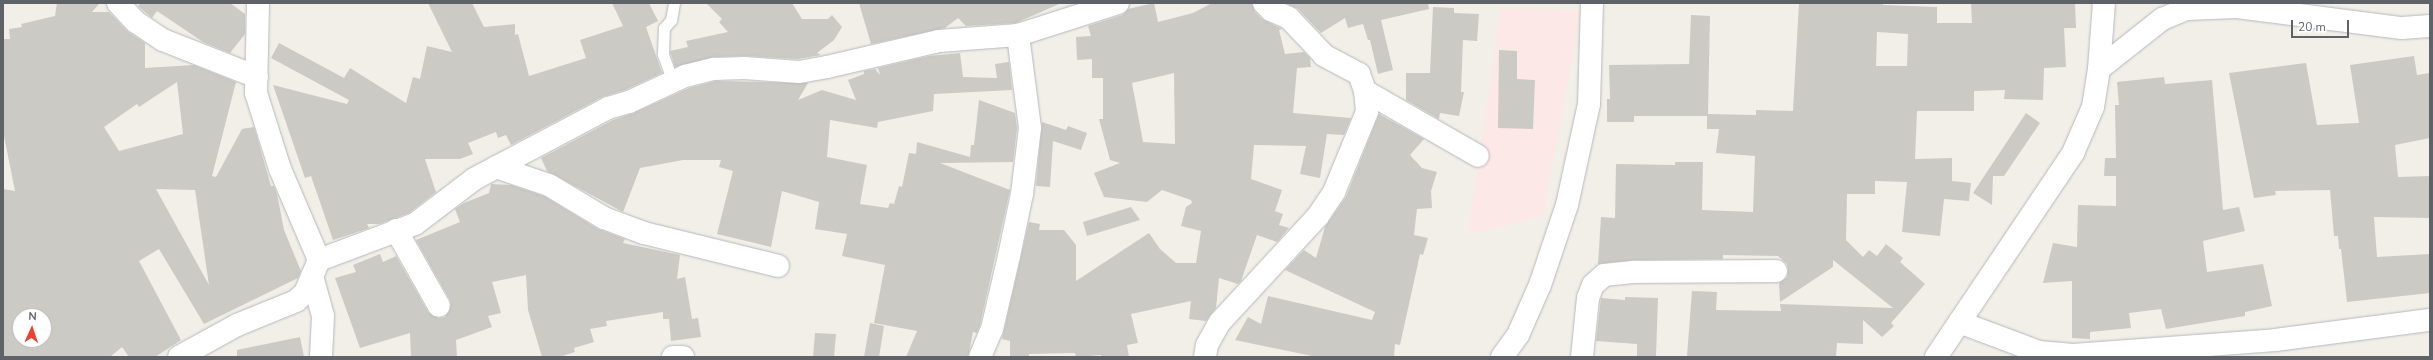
<!DOCTYPE html>
<html>
<head>
<meta charset="utf-8">
<style>
  body { margin:0 }
  #map { position:relative; width:2433px; height:360px; overflow:hidden; background:#f1efe8; font-family:"Nunito Sans",sans-serif }
  div>[style] { position:absolute }
  .medical>* { inset:0; background:#fce8e6 }
  .building>* { inset:0; background:#cccac5 }
  .roads { filter:drop-shadow(0 0 1px #b5b8bc) drop-shadow(0 0 1px #b5b8bc) }
  .service>* { height:11px; margin:-5.5px; padding:0 5.5px; transform-origin:5.5px; border-radius:5.5px; background:#fff }
  .minor>* { height:22px; margin:-11px; padding:0 11px; transform-origin:11px; border-radius:11px; background:#fff }
  span { translate:-50% -50%; white-space:nowrap; text-align:center; line-height:1.15; -webkit-text-stroke:3px #fff; paint-order:stroke }
  .frame { position:absolute; inset:0; border:4px solid #5f6368; pointer-events:none }
  .north { position:absolute; left:12px; top:308px; width:40px; height:40px; box-sizing:border-box; background:#fff; border:1px solid #bfc1c3; border-radius:50%; rotate:3deg; font-size:11px; font-weight:700; line-height:16px; text-align:center; color:#5f6368 }
  .north::after { content:''; display:block; margin:auto; width:14px; height:18px; background:#ea4335; clip-path:polygon(50% 0,100% 100%,50% 72%,0 100%) }
  .scale { position:absolute; left:2291px; top:20px; width:58px; height:18px; box-sizing:border-box; border:2px solid #5f6368; border-top:0; padding-left:5px; font-size:12px; line-height:14px; white-space:nowrap; color:#5f6368; -webkit-text-stroke:3px #fff; paint-order:stroke }
</style>
</head>
<body>
<div id="map">
  <div class="medical">
    <div style="clip-path:polygon(1501px 8px,1581px 11px,1543px 216px,1468px 235px)"></div>
  </div>
  <div class="building">
    <div style="clip-path:polygon(evenodd,57px 3px,100px 3px,92px 12px,109px 12px,127px 31px,145px 43px,145px 68px,194px 65px,236px 82px,212px 176px,216px 177px,242px 129px,254px 127px,271px 186px,274px 186px,277px 194px,284px 230px,301px 271px,298px 278px,204px 324px,159px 249px,139px 261px,181px 340px,155px 357px,129px 357px,122px 347px,110px 357px,4px 357px,3px 189px,15px 191px,3px 131px,3px 39px,10px 39px,9px 29px,22px 27px,21px 24px,55px 16px,57px 3px,177px 82px,183px 134px,119px 151px,104px 127px,137px 104px,139px 107px,177px 82px,57px 3px,156px 189px,195px 190px,209px 285px,156px 189px,57px 3px,20px 316px,44px 316px,44px 340px,20px 340px,20px 316px)"></div>
    <div style="clip-path:polygon(141px 3px,230px 3px,245px 14px,245px 34px,230px 53px,203px 42px,157px 11px,152px 18px,138px 6px)"></div>
    <div style="clip-path:polygon(428px 3px,472px 3px,484px 27px,515px 24px,515px 35px,518px 34px,529px 76px,586px 58px,580px 40px,623px 26px,612px 3px,649px 3px,658px 21px,646px 27px,662px 73px,625px 90px,602px 97px,511px 145px,506px 135px,498px 138px,496px 132px,468px 143px,473px 154px,460px 159px,425px 159px,436px 192px,409px 213px,379px 224px,367px 224px,369px 228px,333px 240px,311px 176px,305px 178px,273px 85px,347px 104px,349px 100px,271px 58px,279px 43px,344px 78px,350px 68px,406px 103px,413px 77px,420px 79px,427px 46px,452px 52px)"></div>
    <div style="clip-path:polygon(706px 3px,792px 3px,802px 19px,828px 19px,832px 15px,842px 27px,834px 40px,817px 53px,821px 55px,798px 59px,745px 56px,713px 57px,675px 67px,670px 51px,688px 47px,686px 41px,728px 32px,719px 22px,722px 19px)"></div>
    <div style="clip-path:polygon(859px 3px,1059px 3px,1059px 4px,1016px 23px,966px 26px,958px 18px,945px 28px,871px 44px)"></div>
    <div style="clip-path:polygon(evenodd,1154px 3px,1158px 22px,1193px 13px,1212px 3px,1252px 3px,1255px 12px,1262px 19px,1282px 29px,1279px 30px,1285px 54px,1304px 52px,1310px 58px,1311px 67px,1297px 68px,1293px 113px,1351px 118px,1344px 135px,1327px 134px,1320px 178px,1300px 174px,1306px 146px,1254px 145px,1251px 179px,1282px 190px,1275px 211px,1283px 214px,1279px 225px,1289px 228px,1277px 242px,1257px 235px,1241px 281px,1238px 284px,1219px 278px,1216px 308px,1206px 321px,1189px 319px,1191px 301px,1131px 314px,1138px 343px,1127px 345px,1129px 357px,1101px 357px,1101px 355px,1076px 357px,1075px 353px,1029px 354px,1029px 357px,1010px 357px,1010px 341px,1002px 339px,1029px 222px,1040px 224px,1039px 230px,1064px 230px,1076px 245px,1076px 281px,1149px 233px,1160px 249px,1176px 263px,1196px 263px,1201px 231px,1181px 226px,1186px 207px,1192px 203px,1191px 200px,1162px 190px,1147px 202px,1104px 197px,1094px 173px,1120px 163px,1110px 160px,1099px 119px,1103px 119px,1103px 78px,1092px 78px,1092px 59px,1077px 60px,1076px 37px,1091px 36px,1088px 26px,1122px 15px,1128px 9px,1154px 3px,1174px 73px,1175px 144px,1143px 142px,1132px 83px,1174px 73px)"></div>
    <div style="clip-path:polygon(1286px 3px,1428px 3px,1429px 9px,1381px 20px,1393px 70px,1378px 74px,1370px 40px,1368px 40px,1363px 24px,1348px 28px,1345px 18px,1321px 33px,1298px 9px)"></div>
    <div style="clip-path:polygon(evenodd,1799px 3px,1883px 3px,1883px 5px,1937px 7px,1937px 23px,1972px 23px,1971px 3px,2075px 3px,2076px 28px,2064px 28px,2066px 67px,2044px 68px,2043px 100px,2004px 99px,2005px 90px,1974px 91px,1974px 111px,1917px 111px,1915px 159px,1952px 158px,1952px 181px,1971px 183px,1969px 201px,1944px 199px,1940px 236px,1902px 232px,1907px 182px,1875px 181px,1875px 194px,1847px 194px,1846px 240px,1863px 257px,1869px 250px,1877px 256px,1886px 244px,1903px 258px,1900px 262px,1925px 284px,1891px 323px,1894px 326px,1882px 337px,1863px 320px,1863px 344px,1837px 343px,1836px 357px,1687px 356px,1692px 291px,1717px 292px,1716px 310px,1781px 311px,1780px 304px,1893px 308px,1833px 260px,1833px 267px,1780px 302px,1779px 283px,1787px 277px,1788px 271px,1787px 264px,1778px 256px,1723px 255px,1723px 259px,1635px 260px,1598px 264px,1601px 217px,1615px 218px,1616px 164px,1675px 165px,1675px 162px,1703px 162px,1702px 210px,1753px 212px,1755px 156px,1716px 153px,1719px 129px,1707px 129px,1707px 116px,1634px 116px,1634px 122px,1607px 122px,1607px 99px,1610px 99px,1609px 65px,1689px 64px,1691px 15px,1710px 16px,1708px 114px,1756px 115px,1756px 110px,1793px 111px,1799px 3px,1877px 32px,1908px 34px,1907px 66px,1876px 66px,1877px 32px)"></div>
    <div style="clip-path:polygon(1433px 7px,1454px 8px,1454px 13px,1479px 14px,1477px 41px,1463px 40px,1461px 92px,1464px 92px,1459px 116px,1440px 113px,1439px 119px,1406px 100px,1406px 73px,1430px 73px)"></div>
    <div style="clip-path:polygon(1499px 50px,1517px 51px,1517px 79px,1535px 80px,1533px 129px,1498px 128px)"></div>
    <div style="clip-path:polygon(960px 53px,963px 77px,997px 78px,995px 64px,1009px 62px,1012px 90px,934px 94px,933px 111px,878px 122px,877px 128px,830px 120px,827px 157px,867px 165px,860px 204px,888px 208px,890px 203px,894px 204px,899px 186px,902px 187px,909px 153px,916px 154px,917px 142px,970px 157px,971px 145px,974px 145px,979px 100px,1015px 113px,1017px 128px,1013px 162px,940px 163px,1010px 190px,980px 325px,977px 333px,973px 332px,968px 357px,906px 357px,917px 331px,874px 323px,885px 265px,842px 256px,847px 234px,815px 229px,819px 202px,782px 191px,771px 247px,717px 234px,733px 171px,719px 167px,721px 160px,683px 160px,640px 168px,623px 212px,547px 171px,541px 158px,613px 120px,634px 113px,689px 88px,716px 81px,808px 83px,798px 100px,822px 90px,856px 100px,848px 80px,864px 74px,864px 71px,875px 69px,880px 75px,878px 68px,929px 56px)"></div>
    <div style="clip-path:polygon(2414px 56px,2417px 75px,2430px 73px,2430px 138px,2395px 145px,2398px 177px,2430px 176px,2430px 218px,2374px 217px,2377px 257px,2430px 254px,2430px 293px,2347px 302px,2341px 249px,2339px 249px,2338px 236px,2334px 236px,2330px 190px,2275px 191px,2276px 195px,2254px 198px,2229px 73px,2306px 63px,2317px 125px,2359px 123px,2350px 65px)"></div>
    <div style="clip-path:polygon(2164px 77px,2165px 84px,2212px 80px,2223px 210px,2239px 207px,2245px 231px,2203px 241px,2207px 272px,2263px 264px,2272px 306px,2245px 312px,2245px 316px,2166px 329px,2161px 309px,2129px 313px,2131px 328px,2090px 332px,2090px 339px,2072px 338px,2072px 281px,2043px 283px,2053px 243px,2077px 247px,2078px 205px,2116px 206px,2116px 176px,2104px 176px,2105px 158px,2116px 158px,2115px 105px,2119px 105px,2117px 82px)"></div>
    <div style="clip-path:polygon(2026px 113px,2040px 123px,2004px 176px,1993px 176px,1992px 205px,1973px 193px)"></div>
    <div style="clip-path:polygon(1379px 114px,1424px 139px,1410px 155px,1422px 168px,1437px 172px,1431px 191px,1432px 208px,1417px 209px,1414px 235px,1428px 238px,1423px 255px,1420px 254px,1400px 345px,1395px 344px,1394px 357px,1317px 357px,1235px 340px,1248px 317px,1261px 324px,1268px 296px,1372px 320px,1375px 312px,1285px 270px,1304px 250px,1316px 258px,1325px 227px,1346px 197px)"></div>
    <div style="clip-path:polygon(1042px 122px,1066px 130px,1068px 126px,1087px 133px,1081px 150px,1053px 141px,1050px 187px,1036px 186px)"></div>
    <div style="clip-path:polygon(491px 184px,511px 185px,544px 196px,598px 229px,625px 239px,623px 243px,680px 255px,677px 279px,685px 277px,692px 319px,698px 318px,701px 337px,671px 341px,669px 319px,663px 319px,663px 312px,606px 321px,607px 326px,590px 329px,594px 342px,574px 348px,575px 352px,559px 357px,542px 357px,528px 310px,526px 275px,492px 282px,501px 313px,488px 316px,492px 327px,456px 340px,457px 357px,411px 357px,410px 333px,360px 348px,335px 278px,356px 272px,353px 265px,380px 254px,383px 262px,396px 256px,428px 312px,438px 318px,445px 317px,451px 306px,450px 300px,416px 240px,460px 222px,455px 209px,464px 203px,489px 193px)"></div>
    <div style="clip-path:polygon(1131px 207px,1140px 220px,1087px 236px,1083px 222px)"></div>
    <div style="clip-path:polygon(1625px 297px,1658px 298px,1656px 356px,1637px 356px,1637px 344px,1596px 341px,1601px 298px,1625px 300px)"></div>
    <div style="clip-path:polygon(870px 323px,884px 326px,879px 357px,864px 357px)"></div>
    <div style="clip-path:polygon(815px 333px,836px 334px,834px 357px,813px 357px)"></div>
    <div style="clip-path:polygon(300px 337px,304px 357px,237px 357px,237px 350px)"></div>
  </div>
  <div class="roads">
    <div class="service">
      <div style="left:673px;top:82px;width:30px;rotate:-110deg"></div>
      <div style="left:663px;top:54px;width:26px;rotate:-88deg"></div>
      <div style="left:664px;top:28px;width:11px;rotate:-49deg"></div>
      <div style="left:671px;top:20px;width:17px;rotate:-80deg"></div>
    </div>
    <div class="minor">
      <div style="left:118px;top:3px;width:26px;rotate:47deg"></div>
      <div style="left:136px;top:22px;width:32px;rotate:34deg"></div>
      <div style="left:163px;top:40px;width:101px;rotate:21.5deg"></div>
      <div style="left:2099px;top:69px;width:80px;rotate:-38.4deg"></div>
      <div style="left:2162px;top:19px;width:27px;rotate:-22deg"></div>
      <div style="left:2187px;top:9px;width:50px;rotate:-2.3deg"></div>
      <div style="left:2237px;top:7px;width:166px;rotate:7.3deg"></div>
      <div style="left:2402px;top:28px;width:28px;rotate:-4deg"></div>
      <div style="left:1365px;top:91px;width:130px;rotate:29.9deg"></div>
      <div style="left:496px;top:167px;width:56px;rotate:18.8deg"></div>
      <div style="left:549px;top:185px;width:64px;rotate:31deg"></div>
      <div style="left:604px;top:218px;width:43px;rotate:20.6deg"></div>
      <div style="left:644px;top:233px;width:138px;rotate:13.8deg"></div>
      <div style="left:396px;top:230px;width:87px;rotate:60.5deg"></div>
      <div style="left:319px;top:260px;width:103px;rotate:-20.6deg"></div>
      <div style="left:415px;top:224px;width:74px;rotate:-37.3deg"></div>
      <div style="left:474px;top:179px;width:152px;rotate:-27.9deg"></div>
      <div style="left:608px;top:108px;width:22px;rotate:-16deg"></div>
      <div style="left:629px;top:102px;width:62px;rotate:-24.9deg"></div>
      <div style="left:685px;top:76px;width:30px;rotate:-14deg"></div>
      <div style="left:714px;top:69px;width:30px;rotate:-2deg"></div>
      <div style="left:744px;top:68px;width:55px;rotate:4.2deg"></div>
      <div style="left:799px;top:72px;width:28px;rotate:-10deg"></div>
      <div style="left:827px;top:67px;width:115px;rotate:-13.1deg"></div>
      <div style="left:939px;top:41px;width:79px;rotate:-4.3deg"></div>
      <div style="left:1018px;top:35px;width:105px;rotate:-17.7deg"></div>
      <div style="left:312px;top:276px;width:41px;rotate:74.6deg"></div>
      <div style="left:323px;top:316px;width:41px;rotate:92.8deg"></div>
      <div style="left:1959px;top:322px;width:85px;rotate:20.6deg"></div>
      <div style="left:2039px;top:352px;width:34px;rotate:5deg"></div>
      <div style="left:2073px;top:355px;width:203px;rotate:-4.2deg"></div>
      <div style="left:2275px;top:340px;width:156px;rotate:-7.4deg"></div>
      <div style="left:179px;top:357px;width:66px;rotate:-28.9deg"></div>
      <div style="left:237px;top:325px;width:64px;rotate:-22.1deg"></div>
      <div style="left:296px;top:301px;width:12px;rotate:-42deg"></div>
      <div style="left:305px;top:293px;width:36px;rotate:-67deg"></div>
      <div style="left:319px;top:260px;width:99px;rotate:-113.2deg"></div>
      <div style="left:280px;top:169px;width:80px;rotate:-107.5deg"></div>
      <div style="left:256px;top:93px;width:90px;rotate:-88.7deg"></div>
      <div style="left:673px;top:357px;width:10px"></div>
      <div style="left:980px;top:357px;width:30px;rotate:-67deg"></div>
      <div style="left:992px;top:329px;width:75px;rotate:-76.9deg"></div>
      <div style="left:1009px;top:256px;width:63px;rotate:-78.2deg"></div>
      <div style="left:1022px;top:194px;width:66px;rotate:-83.1deg"></div>
      <div style="left:1030px;top:128px;width:94px;rotate:-97.4deg"></div>
      <div style="left:1205px;top:357px;width:12px;rotate:-81deg"></div>
      <div style="left:1207px;top:345px;width:26px;rotate:-61deg"></div>
      <div style="left:1220px;top:322px;width:144px;rotate:-47.2deg"></div>
      <div style="left:1318px;top:216px;width:29px;rotate:-56deg"></div>
      <div style="left:1334px;top:192px;width:87px;rotate:-67.6deg"></div>
      <div style="left:1367px;top:112px;width:21px;rotate:-95deg"></div>
      <div style="left:1365px;top:91px;width:18px;rotate:-109deg"></div>
      <div style="left:1359px;top:74px;width:40px;rotate:-152deg"></div>
      <div style="left:1324px;top:55px;width:51px;rotate:-133.4deg"></div>
      <div style="left:1289px;top:18px;width:20px;rotate:-156deg"></div>
      <div style="left:1271px;top:10px;width:10px;rotate:-135deg"></div>
      <div style="left:1502px;top:357px;width:27px;rotate:-54deg"></div>
      <div style="left:1518px;top:335px;width:55px;rotate:-66.3deg"></div>
      <div style="left:1540px;top:285px;width:84px;rotate:-71.4deg"></div>
      <div style="left:1567px;top:205px;width:103px;rotate:-77.7deg"></div>
      <div style="left:1589px;top:104px;width:101px;rotate:-88.3deg"></div>
      <div style="left:1582px;top:357px;width:59px;rotate:-84.2deg"></div>
      <div style="left:1588px;top:298px;width:14px;rotate:-69deg"></div>
      <div style="left:1593px;top:285px;width:15px;rotate:-42deg"></div>
      <div style="left:1604px;top:275px;width:31px;rotate:-6deg"></div>
      <div style="left:1635px;top:272px;width:141px;rotate:-0.4deg"></div>
      <div style="left:1936px;top:357px;width:246px;rotate:-56.1deg"></div>
      <div style="left:2073px;top:153px;width:50px;rotate:-66.5deg"></div>
      <div style="left:2093px;top:107px;width:38px;rotate:-81deg"></div>
      <div style="left:2099px;top:69px;width:66px;rotate:-85.7deg"></div>
    </div>
  </div>
  <div class="frame"></div>
  <div class="north">N</div>
  <div class="scale">20 m</div>
</div>
</body>
</html>
